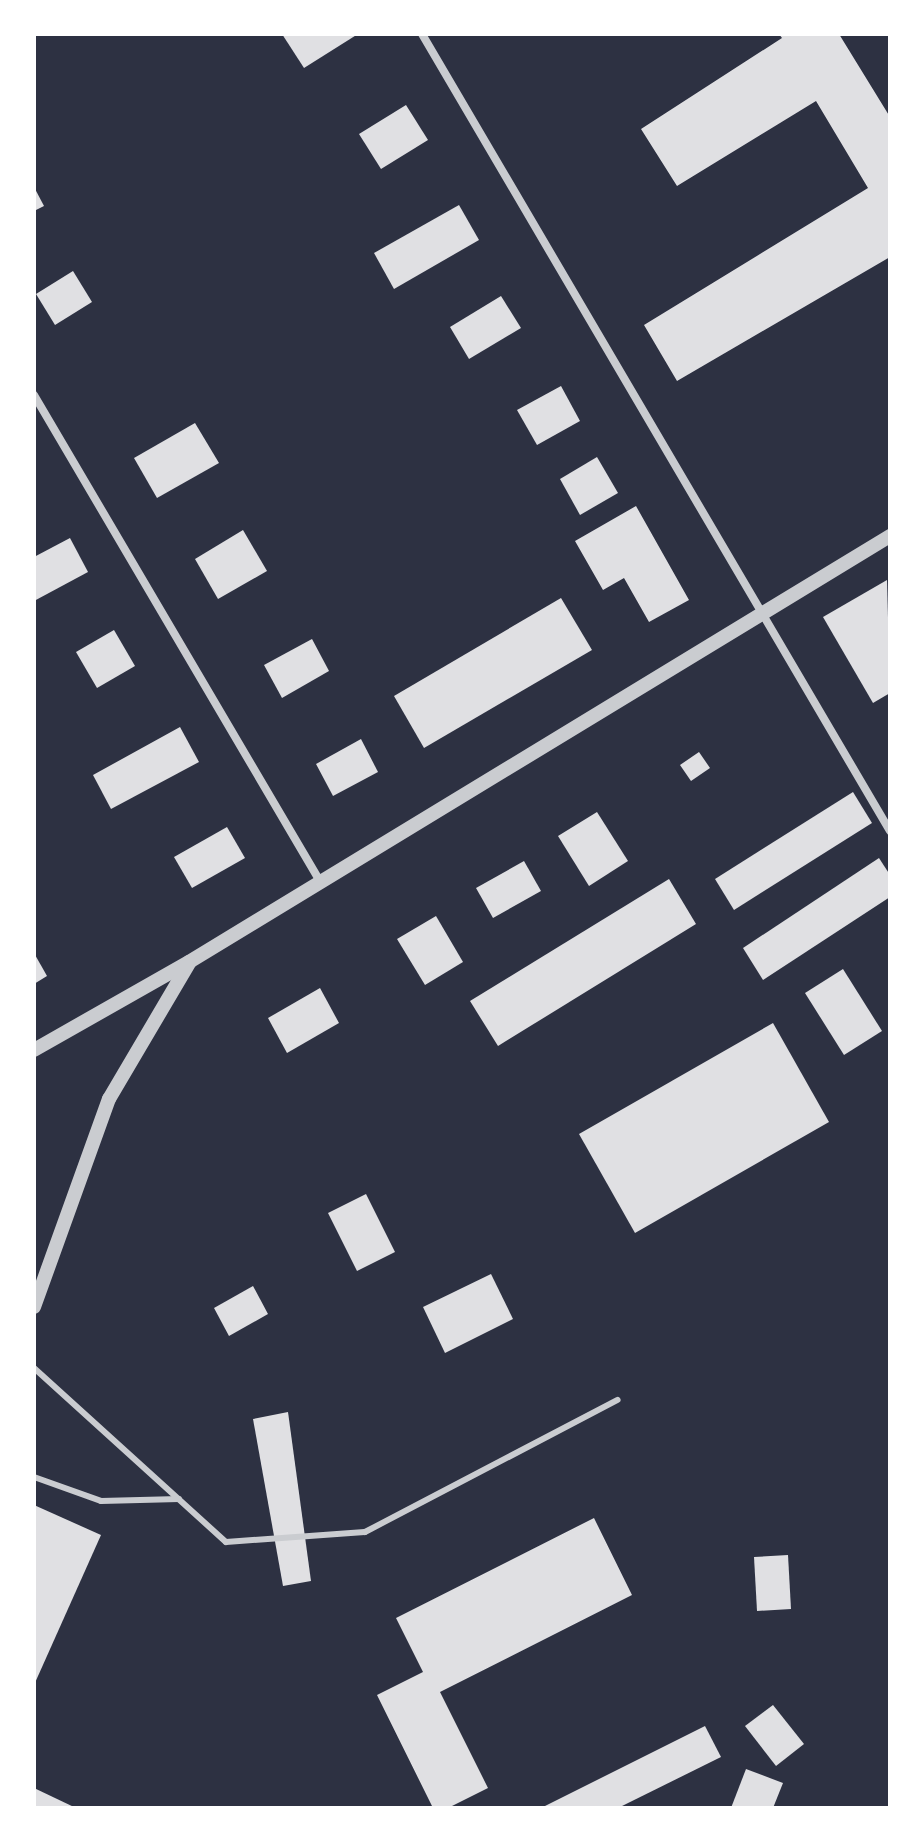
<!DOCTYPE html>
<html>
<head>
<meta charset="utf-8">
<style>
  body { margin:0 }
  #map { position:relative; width:924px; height:1842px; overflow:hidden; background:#2d3142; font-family:Roboto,sans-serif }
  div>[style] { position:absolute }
  .building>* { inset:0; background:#e0e0e3 }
  .service>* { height:6px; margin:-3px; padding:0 3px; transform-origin:3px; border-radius:3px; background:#caccd0 }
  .minor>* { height:8px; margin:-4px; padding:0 4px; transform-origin:4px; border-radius:4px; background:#caccd0 }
  .tertiary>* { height:14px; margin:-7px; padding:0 7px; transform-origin:7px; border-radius:7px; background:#caccd0 }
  span { translate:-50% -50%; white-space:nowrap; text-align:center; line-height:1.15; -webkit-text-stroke:8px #fff; paint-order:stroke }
  .frame { position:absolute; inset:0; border:36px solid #fff; pointer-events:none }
</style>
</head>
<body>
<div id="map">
  <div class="building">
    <div style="clip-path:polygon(282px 34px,358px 34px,304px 68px)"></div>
    <div style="clip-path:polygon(779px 34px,839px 34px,890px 117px,890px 257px,677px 381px,644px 325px,868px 188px,816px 101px,677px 186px,641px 129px,782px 38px)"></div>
    <div style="clip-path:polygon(406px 105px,428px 140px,381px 169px,359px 134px)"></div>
    <div style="clip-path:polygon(34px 187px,44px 206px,34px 211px)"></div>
    <div style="clip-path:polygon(459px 205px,479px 240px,394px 289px,374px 253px)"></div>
    <div style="clip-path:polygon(73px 271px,92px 302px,55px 325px,36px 294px)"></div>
    <div style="clip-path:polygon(501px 296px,521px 328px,469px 359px,450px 327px)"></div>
    <div style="clip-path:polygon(561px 386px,580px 421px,537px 445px,517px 410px)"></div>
    <div style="clip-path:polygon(195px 423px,219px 463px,157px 498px,134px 458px)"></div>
    <div style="clip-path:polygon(597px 457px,618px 493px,580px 515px,560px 479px)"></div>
    <div style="clip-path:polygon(636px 506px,689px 600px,649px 622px,624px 578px,603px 590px,575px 541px)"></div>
    <div style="clip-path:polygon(243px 530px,267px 571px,218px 599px,195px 559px)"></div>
    <div style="clip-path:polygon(70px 538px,88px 572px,34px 601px,34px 557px)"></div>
    <div style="clip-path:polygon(887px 580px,890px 693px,873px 703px,823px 617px)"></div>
    <div style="clip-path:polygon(561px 598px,592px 650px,424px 748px,394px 696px)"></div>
    <div style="clip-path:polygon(114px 630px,135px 666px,97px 688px,76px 652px)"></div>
    <div style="clip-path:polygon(312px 639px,329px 671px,282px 698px,264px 665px)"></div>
    <div style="clip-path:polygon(180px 727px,199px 762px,111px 809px,93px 775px)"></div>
    <div style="clip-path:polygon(361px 739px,378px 772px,333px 796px,316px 764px)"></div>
    <div style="clip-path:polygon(699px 752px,710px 768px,691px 781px,680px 765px)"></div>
    <div style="clip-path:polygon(853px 792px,872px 823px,734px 910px,715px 879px)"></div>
    <div style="clip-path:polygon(597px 812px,628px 861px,589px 886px,558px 836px)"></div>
    <div style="clip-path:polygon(227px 827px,245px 858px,192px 888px,174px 857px)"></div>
    <div style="clip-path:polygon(879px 858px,890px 875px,890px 897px,763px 980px,743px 948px)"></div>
    <div style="clip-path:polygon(524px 861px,541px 891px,493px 918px,476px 888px)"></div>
    <div style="clip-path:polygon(669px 879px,696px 924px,498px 1046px,470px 1001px)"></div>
    <div style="clip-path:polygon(436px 916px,463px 962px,425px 985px,397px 939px)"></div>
    <div style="clip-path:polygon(34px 953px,47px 976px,34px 984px)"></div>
    <div style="clip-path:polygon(843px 969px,882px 1031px,844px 1055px,805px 993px)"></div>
    <div style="clip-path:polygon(320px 988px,339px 1023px,287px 1053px,268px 1018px)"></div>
    <div style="clip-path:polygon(773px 1023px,829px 1122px,635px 1233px,579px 1134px)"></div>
    <div style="clip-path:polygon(366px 1194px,395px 1252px,357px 1271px,328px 1213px)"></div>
    <div style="clip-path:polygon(491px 1274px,513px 1319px,445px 1353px,423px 1307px)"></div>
    <div style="clip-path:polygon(253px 1286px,268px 1314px,229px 1336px,214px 1308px)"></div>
    <div style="clip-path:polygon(288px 1412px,311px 1581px,283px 1586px,253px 1419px)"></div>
    <div style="clip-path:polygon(34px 1505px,101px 1535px,34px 1685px)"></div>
    <div style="clip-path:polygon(594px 1518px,632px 1595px,440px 1692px,488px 1788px,448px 1808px,433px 1808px,377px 1695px,423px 1672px,396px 1618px)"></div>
    <div style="clip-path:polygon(788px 1555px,791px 1609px,757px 1611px,754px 1557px)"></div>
    <div style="clip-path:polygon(773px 1705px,804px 1744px,776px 1766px,745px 1726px)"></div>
    <div style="clip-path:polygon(705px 1726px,721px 1757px,618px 1808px,541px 1808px)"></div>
    <div style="clip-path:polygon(746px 1769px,783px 1783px,773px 1808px,731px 1808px)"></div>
    <div style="clip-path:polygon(34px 1788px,76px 1808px,34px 1808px)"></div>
  </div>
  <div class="service">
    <div style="left:34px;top:1368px;width:259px;rotate:42.2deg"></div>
    <div style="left:226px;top:1542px;width:139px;rotate:-4.1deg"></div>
    <div style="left:365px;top:1532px;width:285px;rotate:-27.6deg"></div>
    <div style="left:34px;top:1477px;width:71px;rotate:19.7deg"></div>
    <div style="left:101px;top:1501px;width:78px;rotate:-1.5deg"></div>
  </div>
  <div class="minor">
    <div style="left:422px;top:34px;width:924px;rotate:59.58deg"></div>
    <div style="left:34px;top:395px;width:566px;rotate:59.54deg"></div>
  </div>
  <div class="tertiary">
    <div style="left:34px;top:1050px;width:178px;rotate:-29.6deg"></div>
    <div style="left:189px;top:962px;width:820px;rotate:-31.29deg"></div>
    <div style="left:34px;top:1307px;width:221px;rotate:-70.2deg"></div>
    <div style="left:109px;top:1099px;width:158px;rotate:-59.5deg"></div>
  </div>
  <div class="frame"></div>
</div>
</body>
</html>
